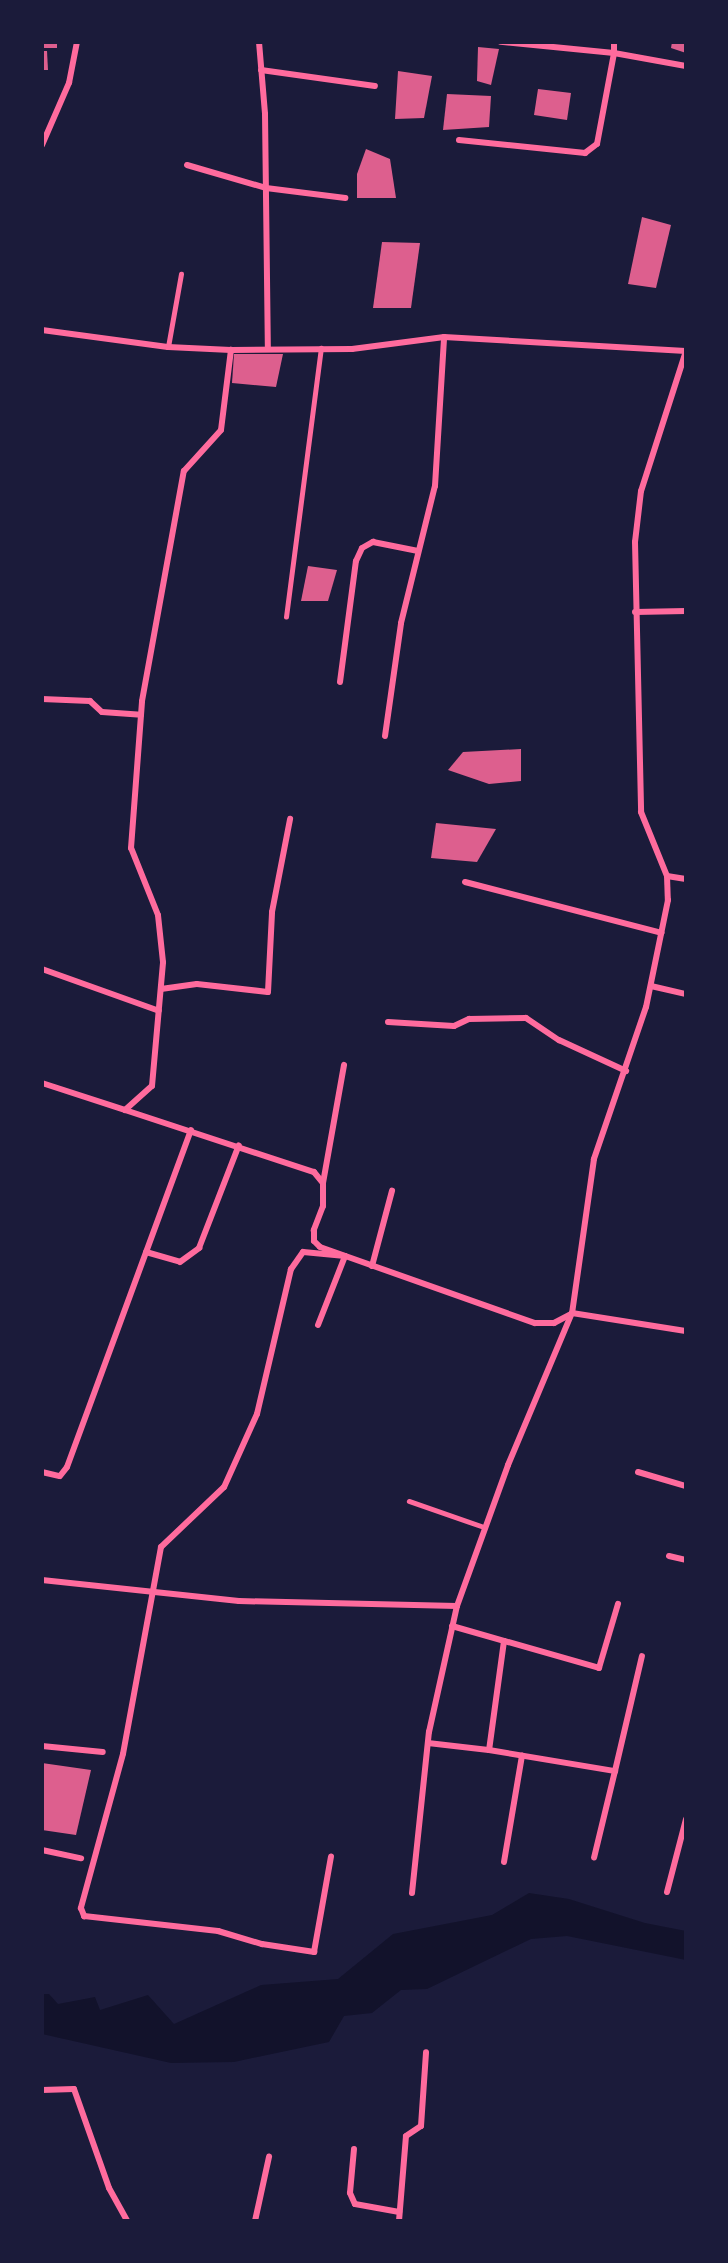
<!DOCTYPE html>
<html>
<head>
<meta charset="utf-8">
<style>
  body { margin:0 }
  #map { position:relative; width:728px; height:2263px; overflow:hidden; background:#1b1b3a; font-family:"Alegreya Sans",sans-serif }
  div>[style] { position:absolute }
  .water>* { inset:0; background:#12122b }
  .building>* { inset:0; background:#dd5f8e }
  .service>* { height:4.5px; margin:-2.25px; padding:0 2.25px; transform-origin:2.25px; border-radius:2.25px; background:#ff6b9d }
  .minor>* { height:6px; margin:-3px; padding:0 3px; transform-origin:3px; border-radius:3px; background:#ff6b9d }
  span { translate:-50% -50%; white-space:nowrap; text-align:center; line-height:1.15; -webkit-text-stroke:4.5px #1b1b3a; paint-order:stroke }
  .frame { position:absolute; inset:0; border:44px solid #1b1b3a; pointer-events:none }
</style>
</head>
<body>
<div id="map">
  <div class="water">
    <div style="clip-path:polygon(529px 1893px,569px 1899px,645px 1923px,686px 1931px,686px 1960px,567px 1936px,531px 1939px,427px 1989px,401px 1990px,372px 2013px,344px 2016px,329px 2042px,234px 2062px,171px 2063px,42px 2034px,42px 1994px,49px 1994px,58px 2004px,95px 1997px,100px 2010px,148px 1995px,174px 2024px,261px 1985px,338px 1979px,393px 1934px,492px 1915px)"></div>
  </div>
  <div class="building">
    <div style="clip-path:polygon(42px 42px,57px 42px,57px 48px,42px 48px)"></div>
    <div style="clip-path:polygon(672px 42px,686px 42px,686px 53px,671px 48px)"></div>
    <div style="clip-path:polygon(478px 47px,499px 49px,491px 85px,477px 81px)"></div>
    <div style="clip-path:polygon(42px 51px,47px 51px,48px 70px,42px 70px)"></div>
    <div style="clip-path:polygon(398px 71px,432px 76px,424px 118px,395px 119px)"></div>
    <div style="clip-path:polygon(538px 89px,571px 93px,567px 120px,534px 115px)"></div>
    <div style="clip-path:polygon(447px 94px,491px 96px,489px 127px,443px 130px)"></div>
    <div style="clip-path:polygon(366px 149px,390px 159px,396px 198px,357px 198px,357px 174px)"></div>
    <div style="clip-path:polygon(642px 217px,671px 225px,656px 288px,628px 284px)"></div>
    <div style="clip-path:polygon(382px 242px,420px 243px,411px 308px,373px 308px)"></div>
    <div style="clip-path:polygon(234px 354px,283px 354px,276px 387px,232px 383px)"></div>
    <div style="clip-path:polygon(308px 566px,337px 570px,328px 601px,301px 601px)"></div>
    <div style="clip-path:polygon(521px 749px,521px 781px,489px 784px,448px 770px,463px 752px)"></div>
    <div style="clip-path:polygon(436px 823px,496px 829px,477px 862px,431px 858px)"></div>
    <div style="clip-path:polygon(42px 1763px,91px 1770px,76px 1835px,42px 1830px)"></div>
  </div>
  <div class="service">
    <div style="left:168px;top:347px;width:74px;rotate:-79.9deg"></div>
    <div style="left:286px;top:617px;width:271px;rotate:-82.6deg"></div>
    <div style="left:409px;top:1501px;width:79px;rotate:19.1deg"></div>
  </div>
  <div class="minor">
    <div style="left:259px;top:42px;width:72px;rotate:85.2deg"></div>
    <div style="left:265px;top:114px;width:234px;rotate:89.3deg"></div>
    <div style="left:614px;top:42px;width:11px;rotate:90deg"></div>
    <div style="left:614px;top:53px;width:73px;rotate:10.2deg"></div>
    <div style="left:261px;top:70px;width:115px;rotate:8deg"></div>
    <div style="left:459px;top:140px;width:127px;rotate:5.9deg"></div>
    <div style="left:585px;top:153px;width:15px;rotate:-37deg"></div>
    <div style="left:597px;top:144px;width:93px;rotate:-79.4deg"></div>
    <div style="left:614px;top:53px;width:114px;rotate:-174.4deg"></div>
    <div style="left:42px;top:145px;width:68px;rotate:-66.5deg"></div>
    <div style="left:69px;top:83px;width:42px;rotate:-79deg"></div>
    <div style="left:187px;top:165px;width:82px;rotate:16.2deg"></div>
    <div style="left:266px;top:188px;width:80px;rotate:7.2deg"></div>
    <div style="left:42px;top:330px;width:127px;rotate:7.7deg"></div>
    <div style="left:168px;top:347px;width:63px;rotate:2.7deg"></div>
    <div style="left:231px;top:350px;width:121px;rotate:-0.5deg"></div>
    <div style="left:352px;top:349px;width:93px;rotate:-7.4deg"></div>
    <div style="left:444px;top:337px;width:242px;rotate:3.3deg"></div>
    <div style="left:686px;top:351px;width:147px;rotate:107.8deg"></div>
    <div style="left:641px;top:491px;width:51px;rotate:96.7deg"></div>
    <div style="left:635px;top:542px;width:270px;rotate:88.7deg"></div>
    <div style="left:641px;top:812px;width:69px;rotate:67.9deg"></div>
    <div style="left:667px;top:876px;width:24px;rotate:88deg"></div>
    <div style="left:668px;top:900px;width:109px;rotate:101.6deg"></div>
    <div style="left:646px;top:1007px;width:161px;rotate:108.9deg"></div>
    <div style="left:594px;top:1159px;width:156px;rotate:98.1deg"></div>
    <div style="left:572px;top:1313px;width:115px;rotate:9deg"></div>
    <div style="left:635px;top:612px;width:51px;rotate:-1.1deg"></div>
    <div style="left:340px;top:682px;width:122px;rotate:-82.5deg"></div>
    <div style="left:356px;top:561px;width:14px;rotate:-65deg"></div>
    <div style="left:362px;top:548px;width:13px;rotate:-29deg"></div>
    <div style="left:373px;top:542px;width:46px;rotate:11.3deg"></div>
    <div style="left:42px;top:699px;width:48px;rotate:2.4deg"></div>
    <div style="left:90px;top:701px;width:16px;rotate:43deg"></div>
    <div style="left:102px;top:712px;width:39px;rotate:4deg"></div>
    <div style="left:385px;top:736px;width:114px;rotate:-81.9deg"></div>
    <div style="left:401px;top:623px;width:141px;rotate:-76.1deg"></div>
    <div style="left:435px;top:486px;width:149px;rotate:-86.5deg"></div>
    <div style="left:667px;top:876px;width:19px;rotate:9deg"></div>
    <div style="left:465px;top:882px;width:203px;rotate:14.5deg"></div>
    <div style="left:42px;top:969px;width:124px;rotate:19.7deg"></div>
    <div style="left:651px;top:986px;width:36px;rotate:13deg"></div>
    <div style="left:161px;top:989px;width:36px;rotate:-8deg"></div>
    <div style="left:197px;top:984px;width:71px;rotate:6.4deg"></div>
    <div style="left:268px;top:992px;width:80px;rotate:-87.1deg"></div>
    <div style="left:272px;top:912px;width:95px;rotate:-79deg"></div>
    <div style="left:388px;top:1022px;width:66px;rotate:3.5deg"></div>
    <div style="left:454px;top:1026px;width:17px;rotate:-25deg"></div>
    <div style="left:469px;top:1019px;width:57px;rotate:-1deg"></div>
    <div style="left:526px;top:1018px;width:40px;rotate:34deg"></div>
    <div style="left:559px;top:1040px;width:74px;rotate:24.8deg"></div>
    <div style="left:42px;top:1083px;width:87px;rotate:18deg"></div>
    <div style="left:125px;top:1110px;width:36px;rotate:-42deg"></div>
    <div style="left:152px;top:1086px;width:124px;rotate:-84.9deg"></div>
    <div style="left:163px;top:962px;width:47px;rotate:-96.1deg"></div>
    <div style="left:158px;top:915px;width:72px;rotate:-111.9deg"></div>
    <div style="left:131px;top:848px;width:147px;rotate:-85.7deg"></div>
    <div style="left:142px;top:701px;width:234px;rotate:-79.7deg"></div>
    <div style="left:184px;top:471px;width:55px;rotate:-47.9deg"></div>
    <div style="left:221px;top:430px;width:81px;rotate:-82.9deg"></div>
    <div style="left:125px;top:1110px;width:199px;rotate:18.2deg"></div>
    <div style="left:314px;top:1172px;width:14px;rotate:51deg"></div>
    <div style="left:323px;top:1183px;width:23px;rotate:90deg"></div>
    <div style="left:323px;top:1206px;width:26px;rotate:111deg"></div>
    <div style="left:314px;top:1230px;width:11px;rotate:90deg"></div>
    <div style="left:314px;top:1241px;width:8px;rotate:45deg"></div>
    <div style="left:320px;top:1247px;width:228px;rotate:19.5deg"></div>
    <div style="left:535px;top:1323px;width:19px"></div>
    <div style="left:554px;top:1323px;width:19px;rotate:-28deg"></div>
    <div style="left:323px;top:1183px;width:120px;rotate:-79.9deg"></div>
    <div style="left:146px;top:1252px;width:35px;rotate:16deg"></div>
    <div style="left:180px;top:1262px;width:24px;rotate:-36deg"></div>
    <div style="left:199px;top:1248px;width:110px;rotate:-68.8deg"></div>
    <div style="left:372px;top:1266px;width:78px;rotate:-75.1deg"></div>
    <div style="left:318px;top:1325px;width:74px;rotate:-68.6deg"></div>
    <div style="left:345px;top:1256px;width:42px;rotate:-174.6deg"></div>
    <div style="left:303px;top:1252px;width:21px;rotate:125deg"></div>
    <div style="left:291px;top:1269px;width:149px;rotate:103.2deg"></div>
    <div style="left:257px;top:1414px;width:80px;rotate:114.3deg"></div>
    <div style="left:224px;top:1487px;width:87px;rotate:136.4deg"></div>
    <div style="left:161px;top:1547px;width:210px;rotate:100.4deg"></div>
    <div style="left:123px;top:1754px;width:160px;rotate:105.3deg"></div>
    <div style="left:81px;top:1908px;width:9px;rotate:69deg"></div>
    <div style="left:84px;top:1916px;width:135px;rotate:6.4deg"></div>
    <div style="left:218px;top:1931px;width:46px;rotate:16.5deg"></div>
    <div style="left:262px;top:1944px;width:53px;rotate:8.7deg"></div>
    <div style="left:314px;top:1952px;width:97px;rotate:-79.9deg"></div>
    <div style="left:42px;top:1472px;width:18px;rotate:13deg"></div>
    <div style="left:60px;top:1476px;width:11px;rotate:-52deg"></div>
    <div style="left:67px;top:1467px;width:359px;rotate:-69.8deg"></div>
    <div style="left:638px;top:1472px;width:50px;rotate:16.3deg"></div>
    <div style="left:669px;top:1556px;width:17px;rotate:13deg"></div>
    <div style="left:42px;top:1580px;width:198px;rotate:6.1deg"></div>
    <div style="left:239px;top:1601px;width:218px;rotate:1.3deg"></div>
    <div style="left:452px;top:1626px;width:153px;rotate:15.9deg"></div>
    <div style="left:599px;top:1668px;width:67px;rotate:-73.5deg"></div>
    <div style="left:504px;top:1641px;width:110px;rotate:97.8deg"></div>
    <div style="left:489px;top:1750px;width:128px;rotate:9.5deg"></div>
    <div style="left:615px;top:1771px;width:89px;rotate:103.6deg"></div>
    <div style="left:428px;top:1743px;width:61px;rotate:6.5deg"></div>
    <div style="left:42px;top:1746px;width:61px;rotate:5.6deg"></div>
    <div style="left:615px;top:1771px;width:118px;rotate:-76.8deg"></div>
    <div style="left:42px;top:1850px;width:40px;rotate:12deg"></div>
    <div style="left:504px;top:1862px;width:108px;rotate:-80.4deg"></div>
    <div style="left:667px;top:1892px;width:75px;rotate:-75.4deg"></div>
    <div style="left:412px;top:1893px;width:162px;rotate:-84deg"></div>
    <div style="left:429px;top:1732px;width:129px;rotate:-77.5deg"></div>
    <div style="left:457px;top:1606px;width:150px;rotate:-70.1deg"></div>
    <div style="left:508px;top:1465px;width:165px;rotate:-67.2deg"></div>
    <div style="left:42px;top:2090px;width:32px;rotate:-2deg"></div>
    <div style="left:74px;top:2089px;width:105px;rotate:70.5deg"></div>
    <div style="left:109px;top:2188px;width:38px;rotate:61deg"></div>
    <div style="left:354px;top:2149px;width:44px;rotate:95.2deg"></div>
    <div style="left:350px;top:2193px;width:12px;rotate:66deg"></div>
    <div style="left:355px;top:2204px;width:45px;rotate:10.3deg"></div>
    <div style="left:255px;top:2221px;width:66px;rotate:-77.7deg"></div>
    <div style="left:399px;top:2221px;width:85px;rotate:-85.3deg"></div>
    <div style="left:406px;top:2136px;width:18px;rotate:-34deg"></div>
    <div style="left:421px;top:2126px;width:74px;rotate:-86.1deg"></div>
  </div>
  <div class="frame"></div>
</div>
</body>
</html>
